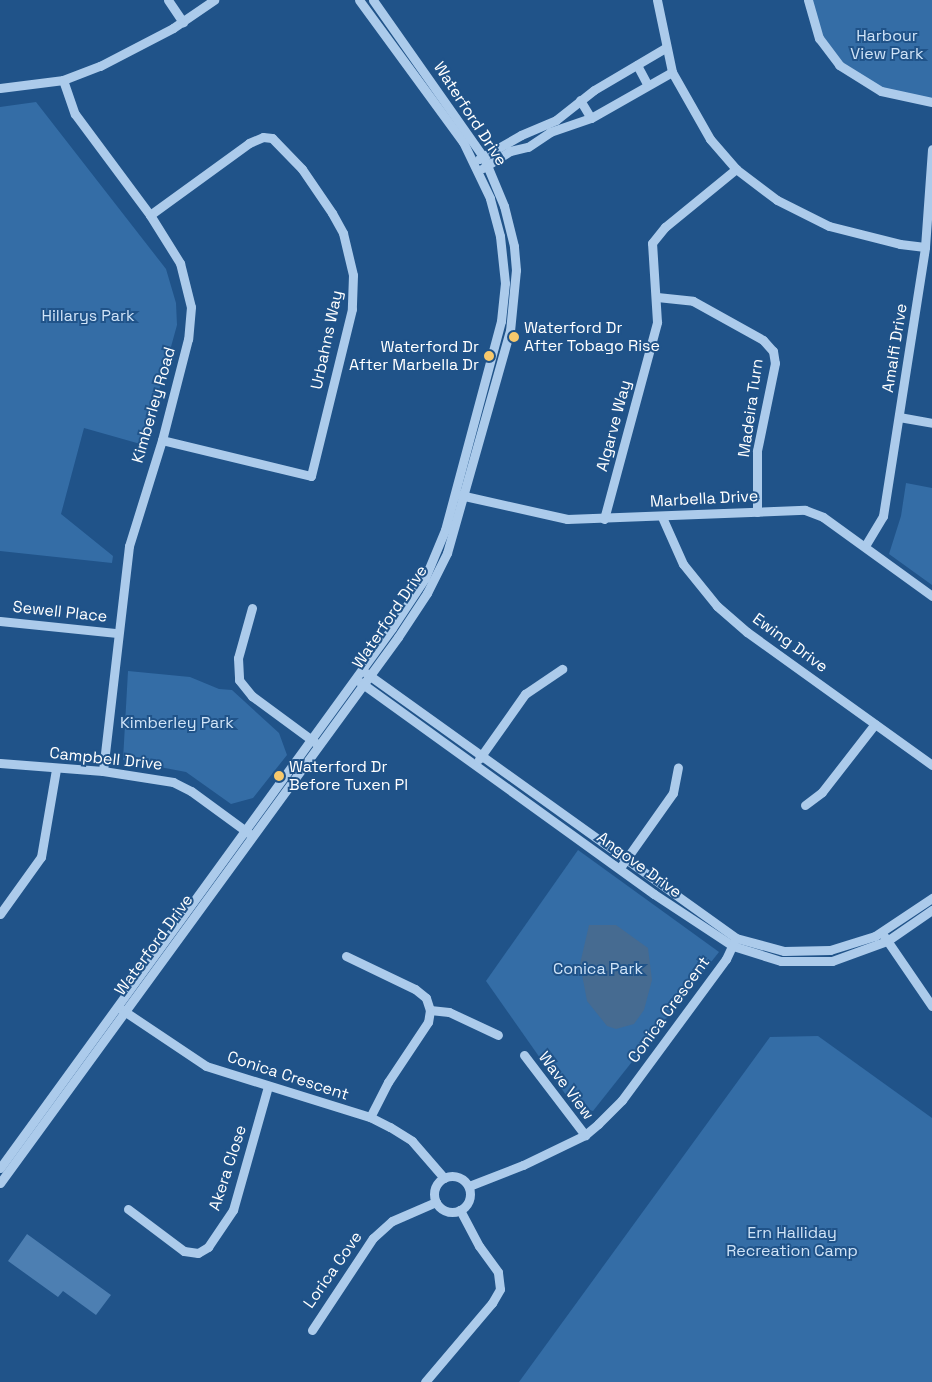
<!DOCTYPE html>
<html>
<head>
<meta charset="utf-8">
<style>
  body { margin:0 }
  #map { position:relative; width:932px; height:1382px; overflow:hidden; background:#205389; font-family:"Space Grotesk",sans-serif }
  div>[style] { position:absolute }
  .green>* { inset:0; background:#346da6 }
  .water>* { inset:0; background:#466b91 }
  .building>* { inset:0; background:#4d7fb2 }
  .minor>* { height:9px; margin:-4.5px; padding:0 4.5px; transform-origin:4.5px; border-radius:4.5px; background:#accbeb }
  .minor>.ring { margin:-4.5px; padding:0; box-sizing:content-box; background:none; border:9px solid #accbeb; border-radius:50% }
  .dots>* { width:14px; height:14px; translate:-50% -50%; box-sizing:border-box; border:2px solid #205389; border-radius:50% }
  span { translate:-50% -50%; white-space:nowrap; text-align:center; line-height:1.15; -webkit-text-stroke:4px #205389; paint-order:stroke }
  .park-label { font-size:16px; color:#d0e4f8 }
  .street-label { font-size:16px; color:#fff }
  .poi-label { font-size:16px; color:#fff }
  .left { translate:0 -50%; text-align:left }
  .right { translate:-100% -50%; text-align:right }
</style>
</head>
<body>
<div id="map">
  <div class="green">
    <div style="clip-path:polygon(808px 0,932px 0,932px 102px,881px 91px,829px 53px)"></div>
    <div style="clip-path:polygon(36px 102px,166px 269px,176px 303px,177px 325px,144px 445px,84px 428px,61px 514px,113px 556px,112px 563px,0 551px,0 107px)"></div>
    <div style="clip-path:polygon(906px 483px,932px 488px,932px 585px,889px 554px,901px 516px)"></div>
    <div style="clip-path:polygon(128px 671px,190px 677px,219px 689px,232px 690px,279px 733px,287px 755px,253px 798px,231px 804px,186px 772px,123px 760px)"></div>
    <div style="clip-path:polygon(578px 850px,719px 952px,593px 1111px,573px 1105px,486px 981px)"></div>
    <div style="clip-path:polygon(818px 1036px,932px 1118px,932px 1382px,519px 1382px,770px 1037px)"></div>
  </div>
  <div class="water">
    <div style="clip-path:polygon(589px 925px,616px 925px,648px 948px,652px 980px,644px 1010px,634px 1024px,616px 1029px,607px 1026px,587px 1001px,580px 964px)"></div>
  </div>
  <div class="building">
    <div style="clip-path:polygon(27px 1234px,111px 1295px,96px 1315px,63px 1291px,58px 1297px,8px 1261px)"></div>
  </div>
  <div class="minor">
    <div style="left:168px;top:0;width:27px;rotate:56deg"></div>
    <div style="left:657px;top:0;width:74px;rotate:78.2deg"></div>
    <div style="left:672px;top:72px;width:77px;rotate:60.4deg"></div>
    <div style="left:710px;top:139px;width:40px;rotate:49deg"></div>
    <div style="left:736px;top:169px;width:51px;rotate:37.1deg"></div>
    <div style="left:777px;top:200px;width:58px;rotate:26.6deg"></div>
    <div style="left:829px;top:226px;width:73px;rotate:14.2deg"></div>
    <div style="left:900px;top:244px;width:25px;rotate:7deg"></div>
    <div style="left:808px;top:0;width:40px;rotate:74deg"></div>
    <div style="left:819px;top:38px;width:34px;rotate:53deg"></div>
    <div style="left:839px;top:65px;width:49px;rotate:31.8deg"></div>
    <div style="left:881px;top:91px;width:52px;rotate:12.2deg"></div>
    <div style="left:637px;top:65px;width:21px;rotate:62deg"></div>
    <div style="left:63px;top:80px;width:36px;rotate:71deg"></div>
    <div style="left:75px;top:114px;width:126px;rotate:53.4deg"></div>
    <div style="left:150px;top:215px;width:57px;rotate:58deg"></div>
    <div style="left:180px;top:263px;width:45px;rotate:76deg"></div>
    <div style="left:191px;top:307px;width:32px;rotate:95deg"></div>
    <div style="left:188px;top:339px;width:104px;rotate:104.4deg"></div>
    <div style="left:162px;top:440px;width:111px;rotate:107.3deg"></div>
    <div style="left:129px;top:546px;width:226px;rotate:96.6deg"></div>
    <div style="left:0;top:88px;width:64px;rotate:-7.2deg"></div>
    <div style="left:63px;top:80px;width:40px;rotate:-21deg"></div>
    <div style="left:100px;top:66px;width:82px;rotate:-27.5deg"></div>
    <div style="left:173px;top:28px;width:50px;rotate:-34.3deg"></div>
    <div style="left:580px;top:100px;width:21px;rotate:59deg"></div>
    <div style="left:479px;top:159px;width:48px;rotate:-29.7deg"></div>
    <div style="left:521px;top:135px;width:38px;rotate:-23deg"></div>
    <div style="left:556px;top:120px;width:48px;rotate:-38.3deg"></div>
    <div style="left:594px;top:90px;width:82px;rotate:-30.6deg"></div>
    <div style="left:483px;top:168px;width:32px;rotate:-32deg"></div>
    <div style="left:510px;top:151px;width:18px;rotate:-13deg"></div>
    <div style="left:528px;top:147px;width:27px;rotate:-34deg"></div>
    <div style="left:550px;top:132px;width:43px;rotate:-18.9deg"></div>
    <div style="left:591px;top:118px;width:93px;rotate:-29.6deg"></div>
    <div style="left:150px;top:215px;width:122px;rotate:-36deg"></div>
    <div style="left:249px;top:143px;width:15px;rotate:-23deg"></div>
    <div style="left:263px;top:137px;width:9px;rotate:6deg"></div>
    <div style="left:272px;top:138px;width:43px;rotate:45.9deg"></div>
    <div style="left:302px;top:169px;width:53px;rotate:55.7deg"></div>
    <div style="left:332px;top:213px;width:23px;rotate:61deg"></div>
    <div style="left:343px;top:233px;width:43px;rotate:76.6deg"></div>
    <div style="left:353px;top:275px;width:34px;rotate:92deg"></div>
    <div style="left:352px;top:309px;width:172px;rotate:103.8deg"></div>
    <div style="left:311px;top:476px;width:153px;rotate:-166.4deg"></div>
    <div style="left:657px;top:297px;width:36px;rotate:6deg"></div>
    <div style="left:693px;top:301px;width:80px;rotate:29.1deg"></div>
    <div style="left:763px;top:340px;width:15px;rotate:48deg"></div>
    <div style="left:773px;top:351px;width:12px;rotate:81deg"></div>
    <div style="left:775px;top:363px;width:90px;rotate:101.6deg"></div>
    <div style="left:757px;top:451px;width:61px;rotate:90deg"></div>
    <div style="left:899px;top:417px;width:34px;rotate:10deg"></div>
    <div style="left:460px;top:495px;width:110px;rotate:12.6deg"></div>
    <div style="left:567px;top:519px;width:238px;rotate:-2.2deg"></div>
    <div style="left:805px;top:510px;width:19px;rotate:21deg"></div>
    <div style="left:823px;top:517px;width:135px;rotate:35.9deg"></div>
    <div style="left:662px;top:517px;width:51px;rotate:65.9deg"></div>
    <div style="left:683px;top:564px;width:54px;rotate:51deg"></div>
    <div style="left:717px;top:606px;width:40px;rotate:41deg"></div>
    <div style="left:747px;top:632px;width:228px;rotate:35.7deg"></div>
    <div style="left:604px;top:519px;width:204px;rotate:-74.9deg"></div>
    <div style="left:657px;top:322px;width:79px;rotate:-93.6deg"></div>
    <div style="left:652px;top:243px;width:21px;rotate:-51deg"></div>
    <div style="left:665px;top:227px;width:92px;rotate:-39.2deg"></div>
    <div style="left:865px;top:546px;width:35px;rotate:-59deg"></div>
    <div style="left:883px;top:516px;width:272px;rotate:-81.1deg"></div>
    <div style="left:925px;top:247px;width:98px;rotate:-85.9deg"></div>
    <div style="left:252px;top:608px;width:52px;rotate:105.6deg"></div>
    <div style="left:238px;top:658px;width:22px;rotate:87deg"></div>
    <div style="left:239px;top:680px;width:21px;rotate:51deg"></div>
    <div style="left:252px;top:696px;width:79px;rotate:36.3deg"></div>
    <div style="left:0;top:621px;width:118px;rotate:5.9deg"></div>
    <div style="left:366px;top:673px;width:455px;rotate:35.6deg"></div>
    <div style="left:736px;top:938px;width:50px;rotate:15.2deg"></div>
    <div style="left:784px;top:951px;width:46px;rotate:-1.2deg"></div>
    <div style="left:830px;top:950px;width:47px;rotate:-17.3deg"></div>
    <div style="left:875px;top:936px;width:69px;rotate:-33.7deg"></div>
    <div style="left:360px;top:682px;width:362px;rotate:35.8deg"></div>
    <div style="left:654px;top:894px;width:95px;rotate:33.4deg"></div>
    <div style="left:733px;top:946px;width:50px;rotate:17.4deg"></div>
    <div style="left:781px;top:961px;width:51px"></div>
    <div style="left:832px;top:961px;width:59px;rotate:-20deg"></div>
    <div style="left:887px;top:941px;width:55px;rotate:-34.6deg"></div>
    <div style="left:479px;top:759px;width:80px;rotate:-54.7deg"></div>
    <div style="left:525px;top:694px;width:45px;rotate:-34deg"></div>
    <div style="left:0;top:763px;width:103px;rotate:4.4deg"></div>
    <div style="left:103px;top:771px;width:71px;rotate:8.9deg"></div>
    <div style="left:173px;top:782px;width:20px;rotate:27deg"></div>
    <div style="left:191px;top:791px;width:73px;rotate:36.1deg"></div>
    <div style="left:805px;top:805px;width:21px;rotate:-37deg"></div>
    <div style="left:822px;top:792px;width:86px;rotate:-52.1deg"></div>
    <div style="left:622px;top:865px;width:88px;rotate:-54.7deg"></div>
    <div style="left:673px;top:793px;width:26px;rotate:-79deg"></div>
    <div style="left:0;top:914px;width:70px;rotate:-54.3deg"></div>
    <div style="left:41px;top:857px;width:89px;rotate:-80.3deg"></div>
    <div style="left:884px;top:936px;width:85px;rotate:55.6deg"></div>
    <div style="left:346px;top:956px;width:76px;rotate:25.6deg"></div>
    <div style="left:415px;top:989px;width:14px;rotate:39deg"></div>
    <div style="left:426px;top:998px;width:13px;rotate:72deg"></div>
    <div style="left:430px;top:1010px;width:12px;rotate:99deg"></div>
    <div style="left:428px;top:1022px;width:72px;rotate:123.7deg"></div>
    <div style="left:388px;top:1082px;width:39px;rotate:117deg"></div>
    <div style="left:121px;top:1009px;width:102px;rotate:33.8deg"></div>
    <div style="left:206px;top:1066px;width:172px;rotate:17.3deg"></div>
    <div style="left:370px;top:1117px;width:22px;rotate:27deg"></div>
    <div style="left:390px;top:1127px;width:26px;rotate:32deg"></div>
    <div style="left:412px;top:1141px;width:49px;rotate:49.1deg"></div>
    <div style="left:430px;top:1010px;width:19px;rotate:6deg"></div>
    <div style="left:449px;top:1012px;width:54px;rotate:25.1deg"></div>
    <div style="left:524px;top:1055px;width:101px;rotate:52.7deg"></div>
    <div style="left:0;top:1168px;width:667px;rotate:-54.02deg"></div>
    <div style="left:392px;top:628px;width:60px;rotate:-56.6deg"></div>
    <div style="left:425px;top:578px;width:52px;rotate:-67.4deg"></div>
    <div style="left:445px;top:530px;width:216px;rotate:-75deg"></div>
    <div style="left:501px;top:321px;width:38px;rotate:-84deg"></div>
    <div style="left:505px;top:283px;width:47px;rotate:-96.1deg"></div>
    <div style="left:500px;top:236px;width:39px;rotate:-105deg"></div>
    <div style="left:490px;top:198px;width:62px;rotate:-115.7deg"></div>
    <div style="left:463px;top:142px;width:176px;rotate:-126.2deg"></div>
    <div class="ring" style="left:434px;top:1176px;width:27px;height:27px"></div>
    <div style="left:0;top:1183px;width:676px;rotate:-53.91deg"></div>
    <div style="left:398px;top:637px;width:53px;rotate:-56.6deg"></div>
    <div style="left:427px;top:593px;width:45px;rotate:-63.4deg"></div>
    <div style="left:447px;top:553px;width:231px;rotate:-74.2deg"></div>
    <div style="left:510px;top:331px;width:61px;rotate:-84.4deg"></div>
    <div style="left:516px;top:270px;width:24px;rotate:-95deg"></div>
    <div style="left:514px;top:246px;width:41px;rotate:-104deg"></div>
    <div style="left:504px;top:206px;width:52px;rotate:-112.6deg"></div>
    <div style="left:484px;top:158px;width:193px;rotate:-125.1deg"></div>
    <div style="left:469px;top:1186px;width:58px;rotate:-21.3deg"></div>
    <div style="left:523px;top:1165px;width:69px;rotate:-25.8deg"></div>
    <div style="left:585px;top:1135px;width:17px;rotate:-40deg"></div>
    <div style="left:598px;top:1124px;width:34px;rotate:-45deg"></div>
    <div style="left:622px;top:1100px;width:175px;rotate:-53.6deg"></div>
    <div style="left:726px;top:959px;width:19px;rotate:-65deg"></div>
    <div style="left:128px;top:1209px;width:70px;rotate:36.9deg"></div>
    <div style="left:184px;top:1251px;width:14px;rotate:8deg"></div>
    <div style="left:198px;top:1253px;width:12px;rotate:-31deg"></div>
    <div style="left:208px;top:1247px;width:45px;rotate:-56deg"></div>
    <div style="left:233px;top:1210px;width:129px;rotate:-74.2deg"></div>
    <div style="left:312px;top:1330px;width:110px;rotate:-56.5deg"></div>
    <div style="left:373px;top:1238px;width:25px;rotate:-42deg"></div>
    <div style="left:392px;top:1221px;width:48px;rotate:-23.4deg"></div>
    <div style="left:425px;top:1382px;width:104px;rotate:-49.7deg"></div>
    <div style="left:492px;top:1303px;width:16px;rotate:-60deg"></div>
    <div style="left:500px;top:1289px;width:17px;rotate:-97deg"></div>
    <div style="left:498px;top:1272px;width:32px;rotate:-126deg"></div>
    <div style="left:479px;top:1246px;width:41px;rotate:-117.8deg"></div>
  </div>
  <div class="dots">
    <div style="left:514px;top:337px;background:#f8c96c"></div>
    <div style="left:489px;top:356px;background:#f8c96c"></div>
    <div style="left:279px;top:776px;background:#f8c96c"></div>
  </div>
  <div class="park-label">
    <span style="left:887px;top:45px">Harbour<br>View Park</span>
    <span style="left:88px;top:316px">Hillarys Park</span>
    <span style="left:177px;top:723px">Kimberley Park</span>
    <span style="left:598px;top:969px">Conica Park</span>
    <span style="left:792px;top:1242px">Ern Halliday<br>Recreation Camp</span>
  </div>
  <div class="street-label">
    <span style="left:470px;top:114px;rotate:57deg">Waterford Drive</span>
    <span style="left:327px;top:340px;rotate:-78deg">Urbahns Way</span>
    <span style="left:895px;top:348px;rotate:-81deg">Amalfi Drive</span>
    <span style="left:154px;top:405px;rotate:-74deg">Kimberley Road</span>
    <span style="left:751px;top:408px;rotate:-82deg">Madeira Turn</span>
    <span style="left:614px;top:426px;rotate:-75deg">Algarve Way</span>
    <span style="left:704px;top:499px;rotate:-3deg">Marbella Drive</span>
    <span style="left:60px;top:612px;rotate:6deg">Sewell Place</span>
    <span style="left:390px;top:617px;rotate:-56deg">Waterford Drive</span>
    <span style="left:790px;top:643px;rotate:36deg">Ewing Drive</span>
    <span style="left:106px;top:759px;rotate:6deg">Campbell Drive</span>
    <span style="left:639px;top:865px;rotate:36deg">Angove Drive</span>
    <span style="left:154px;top:945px;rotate:-54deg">Waterford Drive</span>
    <span style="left:669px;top:1010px;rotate:-54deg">Conica Crescent</span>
    <span style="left:288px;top:1076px;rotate:18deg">Conica Crescent</span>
    <span style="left:566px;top:1086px;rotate:53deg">Wave View</span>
    <span style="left:228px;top:1168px;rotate:-72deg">Akera Close</span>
    <span style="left:333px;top:1270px;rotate:-55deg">Lorica Cove</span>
  </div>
  <div class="poi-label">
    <span class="left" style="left:524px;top:337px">Waterford Dr<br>After Tobago Rise</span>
    <span class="right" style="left:479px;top:356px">Waterford Dr<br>After Marbella Dr</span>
    <span class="left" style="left:289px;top:776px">Waterford Dr<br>Before Tuxen Pl</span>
  </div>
</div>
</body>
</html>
